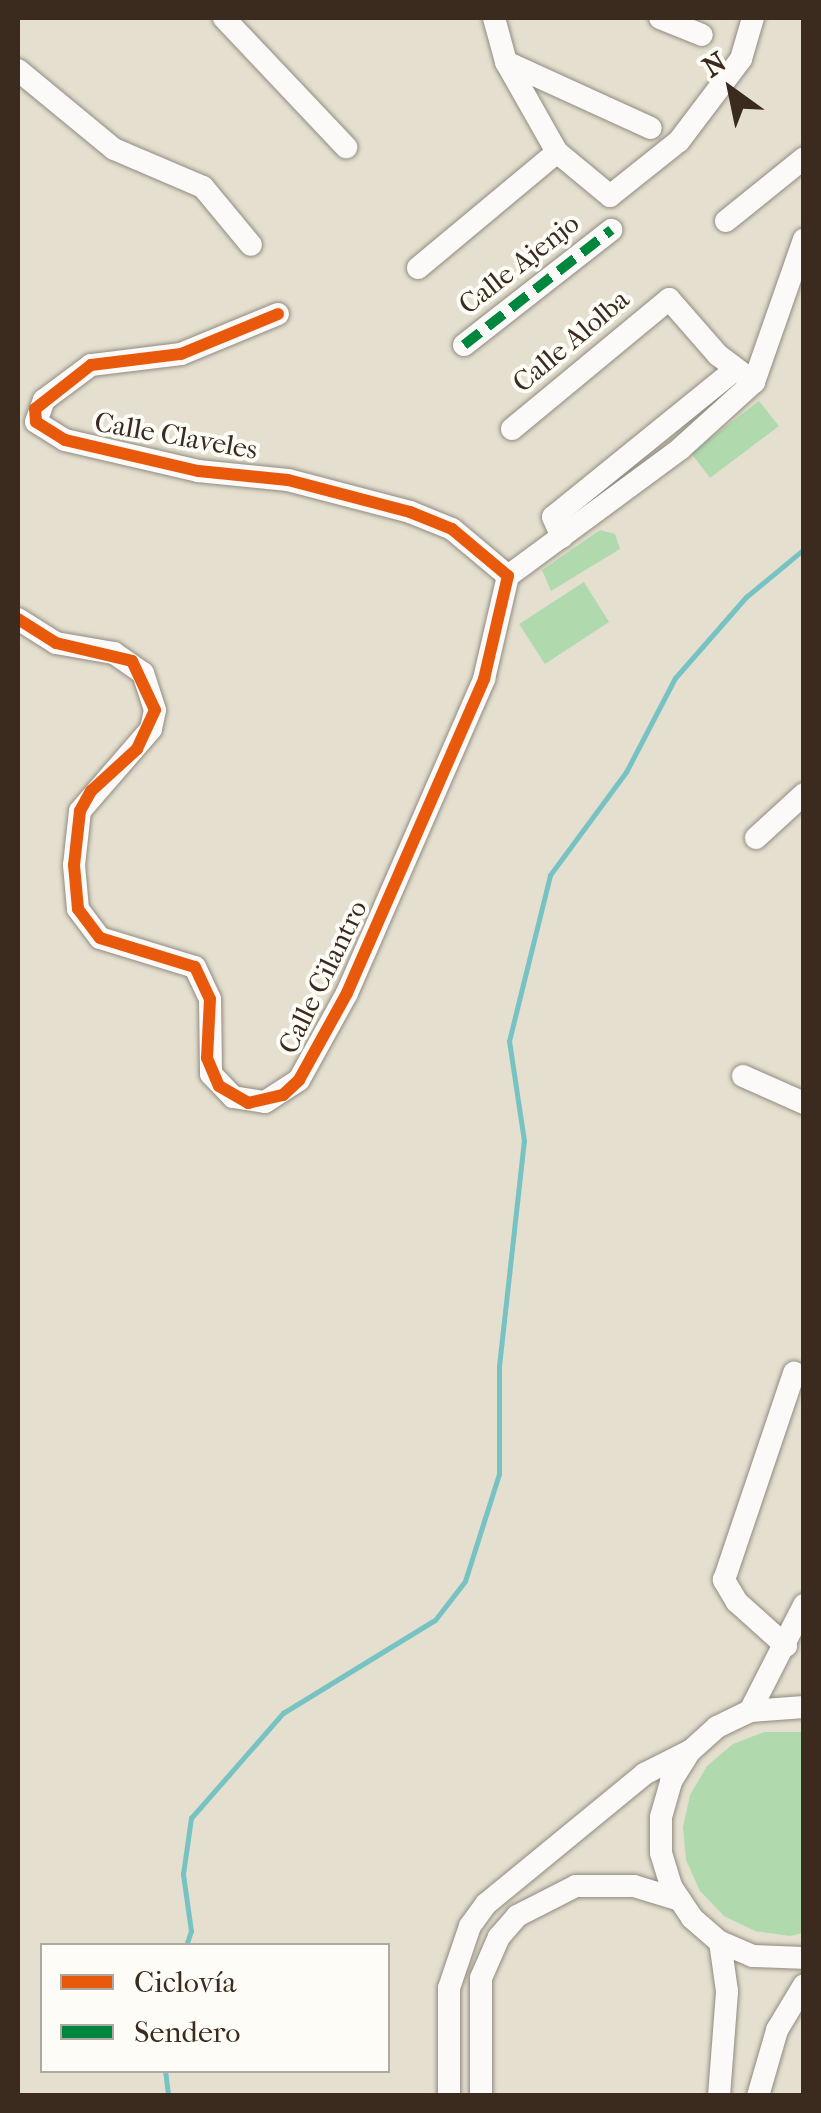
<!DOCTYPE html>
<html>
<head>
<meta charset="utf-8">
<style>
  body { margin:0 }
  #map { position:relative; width:821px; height:2113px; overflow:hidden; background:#e4dfce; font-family:"IM FELL French Canon",serif }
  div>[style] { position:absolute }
  .green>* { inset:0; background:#b0daae }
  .stream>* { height:5px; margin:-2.5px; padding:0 2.5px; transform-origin:2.5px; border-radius:2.5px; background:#77c3c4 }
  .roads { filter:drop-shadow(0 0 2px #908b80) drop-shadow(0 0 2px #908b80) }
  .street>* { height:22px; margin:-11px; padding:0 11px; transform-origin:11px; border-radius:11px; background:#fbfaf8 }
  .quiet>* { height:10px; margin-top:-5px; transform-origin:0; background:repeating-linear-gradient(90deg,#00873e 0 20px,transparent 0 30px) }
  .cycleway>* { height:12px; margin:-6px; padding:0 6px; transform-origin:6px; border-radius:6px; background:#e8590c }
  span { translate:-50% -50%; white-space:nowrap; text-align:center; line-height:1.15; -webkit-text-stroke:8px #fdfcf7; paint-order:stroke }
  .street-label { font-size:28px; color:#3b2a1e }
  .frame { position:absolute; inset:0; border:20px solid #3b2a1e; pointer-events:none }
  .legend { position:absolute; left:40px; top:1943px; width:350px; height:130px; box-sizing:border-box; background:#fdfcf7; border:2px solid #afa8a0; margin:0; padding:12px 18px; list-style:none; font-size:30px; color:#3b2a1e }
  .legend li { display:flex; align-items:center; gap:20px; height:50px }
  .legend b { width:50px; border:2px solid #afa8a0 }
  .north { position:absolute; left:681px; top:40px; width:100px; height:100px; -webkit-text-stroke:8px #fdfcf7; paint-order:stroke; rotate:327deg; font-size:28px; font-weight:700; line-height:40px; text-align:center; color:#3b2a1e }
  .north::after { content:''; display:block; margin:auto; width:35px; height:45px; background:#3b2a1e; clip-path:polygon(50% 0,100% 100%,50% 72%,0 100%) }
</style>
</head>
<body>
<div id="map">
  <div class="green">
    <div style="clip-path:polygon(759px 401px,779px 426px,710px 478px,691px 453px)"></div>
    <div style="clip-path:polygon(600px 530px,615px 534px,620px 549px,551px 591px,542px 570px)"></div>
    <div style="clip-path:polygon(584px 582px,609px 622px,545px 664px,519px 624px)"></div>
    <div style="clip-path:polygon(764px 1732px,803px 1732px,803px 1933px,790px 1936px,755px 1931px,724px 1916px,700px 1891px,686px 1860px,683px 1827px,690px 1795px,707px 1766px,733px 1744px)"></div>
  </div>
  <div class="stream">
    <div style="left:186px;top:1946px;width:16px;rotate:-72deg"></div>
    <div style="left:191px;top:1931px;width:58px;rotate:-98deg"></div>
    <div style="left:183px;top:1874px;width:57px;rotate:-81.9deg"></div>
    <div style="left:191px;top:1818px;width:140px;rotate:-48.8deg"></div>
    <div style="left:283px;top:1713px;width:178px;rotate:-31.5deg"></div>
    <div style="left:435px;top:1620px;width:49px;rotate:-52.4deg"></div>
    <div style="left:465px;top:1581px;width:112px;rotate:-72.4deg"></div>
    <div style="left:499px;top:1474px;width:108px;rotate:-90deg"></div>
    <div style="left:499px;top:1366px;width:226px;rotate:-83.7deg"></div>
    <div style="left:524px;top:1141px;width:101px;rotate:-98.5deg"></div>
    <div style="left:509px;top:1041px;width:171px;rotate:-76.1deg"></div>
    <div style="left:550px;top:875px;width:128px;rotate:-53.6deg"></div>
    <div style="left:626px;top:772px;width:106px;rotate:-62.5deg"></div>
    <div style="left:675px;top:678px;width:108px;rotate:-48.8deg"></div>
    <div style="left:746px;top:597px;width:75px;rotate:-39.6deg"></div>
    <div style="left:165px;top:2070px;width:26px;rotate:83deg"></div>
  </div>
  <div class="roads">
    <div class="street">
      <div style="left:224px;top:18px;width:178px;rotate:46.6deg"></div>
      <div style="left:494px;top:18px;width:46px;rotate:74.7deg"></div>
      <div style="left:506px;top:62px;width:103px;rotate:60.5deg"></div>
      <div style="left:557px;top:152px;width:69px;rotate:39.7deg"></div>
      <div style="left:610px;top:196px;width:88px;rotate:-38.6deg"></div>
      <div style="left:679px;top:141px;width:103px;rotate:-52.9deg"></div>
      <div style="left:741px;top:59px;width:43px;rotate:-73.7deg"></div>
      <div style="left:660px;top:18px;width:45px;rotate:22deg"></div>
      <div style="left:506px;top:62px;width:159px;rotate:24.5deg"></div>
      <div style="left:18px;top:70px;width:124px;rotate:39.5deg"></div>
      <div style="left:114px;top:149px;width:97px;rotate:23.1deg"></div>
      <div style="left:203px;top:187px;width:75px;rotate:50.4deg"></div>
      <div style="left:726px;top:221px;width:100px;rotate:-38.9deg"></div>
      <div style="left:418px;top:268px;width:181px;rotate:-39.8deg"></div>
      <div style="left:278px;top:314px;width:105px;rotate:157.6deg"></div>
      <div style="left:181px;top:354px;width:91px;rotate:173deg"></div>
      <div style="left:91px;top:365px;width:59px;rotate:143.3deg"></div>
      <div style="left:44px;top:400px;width:23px;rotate:110deg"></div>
      <div style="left:36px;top:422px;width:34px;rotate:32deg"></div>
      <div style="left:65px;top:440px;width:137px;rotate:13.1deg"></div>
      <div style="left:198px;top:471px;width:90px;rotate:5.7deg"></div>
      <div style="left:288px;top:480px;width:126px;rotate:14.7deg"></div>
      <div style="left:410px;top:512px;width:45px;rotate:22deg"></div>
      <div style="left:452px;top:529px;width:73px;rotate:40deg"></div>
      <div style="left:464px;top:345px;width:187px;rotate:-38deg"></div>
      <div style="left:512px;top:429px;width:204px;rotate:-39.6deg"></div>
      <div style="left:669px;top:299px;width:74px;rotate:48.8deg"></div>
      <div style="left:718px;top:355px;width:45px;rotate:36.9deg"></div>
      <div style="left:562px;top:537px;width:22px;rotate:-114deg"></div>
      <div style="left:553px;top:517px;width:235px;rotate:-39deg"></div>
      <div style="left:508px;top:576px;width:214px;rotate:-36.4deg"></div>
      <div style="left:680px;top:449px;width:100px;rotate:-42.2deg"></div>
      <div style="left:754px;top:382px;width:151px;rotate:-70.7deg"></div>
      <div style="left:18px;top:619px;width:45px;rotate:32.3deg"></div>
      <div style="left:56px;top:643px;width:59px;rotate:9.8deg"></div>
      <div style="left:114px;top:653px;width:35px;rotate:35deg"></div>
      <div style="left:143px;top:673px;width:39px;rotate:72deg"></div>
      <div style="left:155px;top:710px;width:19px;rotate:102deg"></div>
      <div style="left:151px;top:729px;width:108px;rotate:130.9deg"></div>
      <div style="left:80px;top:811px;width:54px;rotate:96.3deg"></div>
      <div style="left:74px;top:865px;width:44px;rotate:84.8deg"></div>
      <div style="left:78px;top:909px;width:36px;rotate:53deg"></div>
      <div style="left:100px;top:938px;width:99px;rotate:17deg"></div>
      <div style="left:195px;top:967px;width:35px;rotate:65deg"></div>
      <div style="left:210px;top:999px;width:75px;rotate:89.2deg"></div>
      <div style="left:211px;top:1074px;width:32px;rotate:46deg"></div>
      <div style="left:233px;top:1097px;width:32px;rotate:9deg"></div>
      <div style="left:265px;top:1102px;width:40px;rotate:-32.9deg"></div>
      <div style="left:299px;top:1080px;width:99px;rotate:-61.1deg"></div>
      <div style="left:347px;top:993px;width:343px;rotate:-66.4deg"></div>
      <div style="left:484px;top:679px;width:106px;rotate:-76.9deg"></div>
      <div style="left:756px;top:838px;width:65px;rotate:-42.5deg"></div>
      <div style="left:743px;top:1076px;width:67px;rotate:23.9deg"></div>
      <div style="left:786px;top:1646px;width:66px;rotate:-138.1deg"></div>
      <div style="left:737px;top:1602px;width:26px;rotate:-121deg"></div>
      <div style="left:724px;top:1580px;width:219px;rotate:-71.3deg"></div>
      <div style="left:804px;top:1707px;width:54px;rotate:175.8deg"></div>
      <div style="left:750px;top:1711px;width:37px;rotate:154deg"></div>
      <div style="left:717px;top:1727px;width:36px;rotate:138deg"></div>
      <div style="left:690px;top:1751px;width:36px;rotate:122deg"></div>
      <div style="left:671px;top:1782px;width:36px;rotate:106deg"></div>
      <div style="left:661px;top:1817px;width:36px;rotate:90deg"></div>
      <div style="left:661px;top:1853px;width:37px;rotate:73deg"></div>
      <div style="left:672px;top:1888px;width:36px;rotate:56deg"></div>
      <div style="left:692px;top:1918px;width:37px;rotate:41deg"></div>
      <div style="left:720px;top:1942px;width:36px;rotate:23deg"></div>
      <div style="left:753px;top:1956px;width:51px;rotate:2.2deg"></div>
      <div style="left:750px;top:1711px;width:119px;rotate:-63deg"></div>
      <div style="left:449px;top:2096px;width:108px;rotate:-90deg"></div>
      <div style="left:449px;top:1988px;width:65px;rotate:-71.3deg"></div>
      <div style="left:470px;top:1926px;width:27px;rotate:-54deg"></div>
      <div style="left:486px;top:1904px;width:205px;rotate:-39.4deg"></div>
      <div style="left:644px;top:1774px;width:51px;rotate:-26.6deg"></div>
      <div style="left:481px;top:2096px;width:118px;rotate:-90deg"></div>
      <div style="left:481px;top:1978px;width:45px;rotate:-66.3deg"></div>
      <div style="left:499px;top:1937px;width:28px;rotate:-49deg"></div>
      <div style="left:517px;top:1916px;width:66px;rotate:-27deg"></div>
      <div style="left:576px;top:1886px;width:58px"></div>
      <div style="left:634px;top:1886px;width:48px;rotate:16.9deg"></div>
      <div style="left:719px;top:2096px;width:105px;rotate:-85.6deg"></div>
      <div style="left:727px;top:1991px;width:49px;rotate:-98.1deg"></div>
      <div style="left:758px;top:2096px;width:69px;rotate:-73.9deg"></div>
      <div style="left:777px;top:2030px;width:52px;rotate:-59deg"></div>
    </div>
  </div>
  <div class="quiet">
    <div style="left:464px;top:345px;width:187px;rotate:-38deg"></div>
  </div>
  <div class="cycleway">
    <div style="left:18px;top:619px;width:45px;rotate:32.3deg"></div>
    <div style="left:56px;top:643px;width:78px;rotate:13.3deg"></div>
    <div style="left:132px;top:661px;width:54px;rotate:64.9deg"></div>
    <div style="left:155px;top:710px;width:43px;rotate:114.8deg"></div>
    <div style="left:137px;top:749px;width:62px;rotate:137.6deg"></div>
    <div style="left:91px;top:791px;width:23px;rotate:119deg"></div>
    <div style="left:80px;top:811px;width:54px;rotate:96.3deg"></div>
    <div style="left:74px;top:865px;width:44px;rotate:84.8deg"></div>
    <div style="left:78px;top:909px;width:36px;rotate:53deg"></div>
    <div style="left:100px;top:938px;width:99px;rotate:17deg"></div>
    <div style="left:195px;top:967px;width:35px;rotate:65deg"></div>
    <div style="left:210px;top:999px;width:59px;rotate:92.9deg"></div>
    <div style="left:207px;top:1058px;width:30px;rotate:67deg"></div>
    <div style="left:219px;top:1086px;width:34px;rotate:30deg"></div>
    <div style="left:248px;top:1103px;width:36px;rotate:-13deg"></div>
    <div style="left:283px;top:1095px;width:22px;rotate:-43deg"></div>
    <div style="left:299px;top:1080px;width:99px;rotate:-61.1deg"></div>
    <div style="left:347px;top:993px;width:343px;rotate:-66.4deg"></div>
    <div style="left:484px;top:679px;width:106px;rotate:-76.9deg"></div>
    <div style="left:508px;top:576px;width:73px;rotate:-140deg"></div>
    <div style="left:452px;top:529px;width:45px;rotate:-158deg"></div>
    <div style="left:410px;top:512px;width:126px;rotate:-165.3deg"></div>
    <div style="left:288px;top:480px;width:90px;rotate:-174.3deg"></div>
    <div style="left:198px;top:471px;width:137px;rotate:-166.9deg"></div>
    <div style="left:65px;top:440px;width:34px;rotate:-148deg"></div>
    <div style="left:36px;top:422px;width:13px;rotate:-94deg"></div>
    <div style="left:35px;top:409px;width:71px;rotate:-38.2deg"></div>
    <div style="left:91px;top:365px;width:91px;rotate:-7deg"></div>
    <div style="left:181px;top:354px;width:105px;rotate:-22.4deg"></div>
  </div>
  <div class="street-label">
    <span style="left:519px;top:264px;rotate:-38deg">Calle Ajenjo</span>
    <span style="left:571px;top:341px;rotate:-40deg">Calle Alolba</span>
    <span style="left:176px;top:436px;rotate:10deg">Calle Claveles</span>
    <span style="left:323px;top:977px;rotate:-64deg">Calle Cilantro</span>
  </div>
  <div class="frame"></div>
  <ul class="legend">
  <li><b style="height:12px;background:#e8590c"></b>Ciclovía</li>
  <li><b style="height:12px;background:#00873e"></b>Sendero</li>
  </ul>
  <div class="north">N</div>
</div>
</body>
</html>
